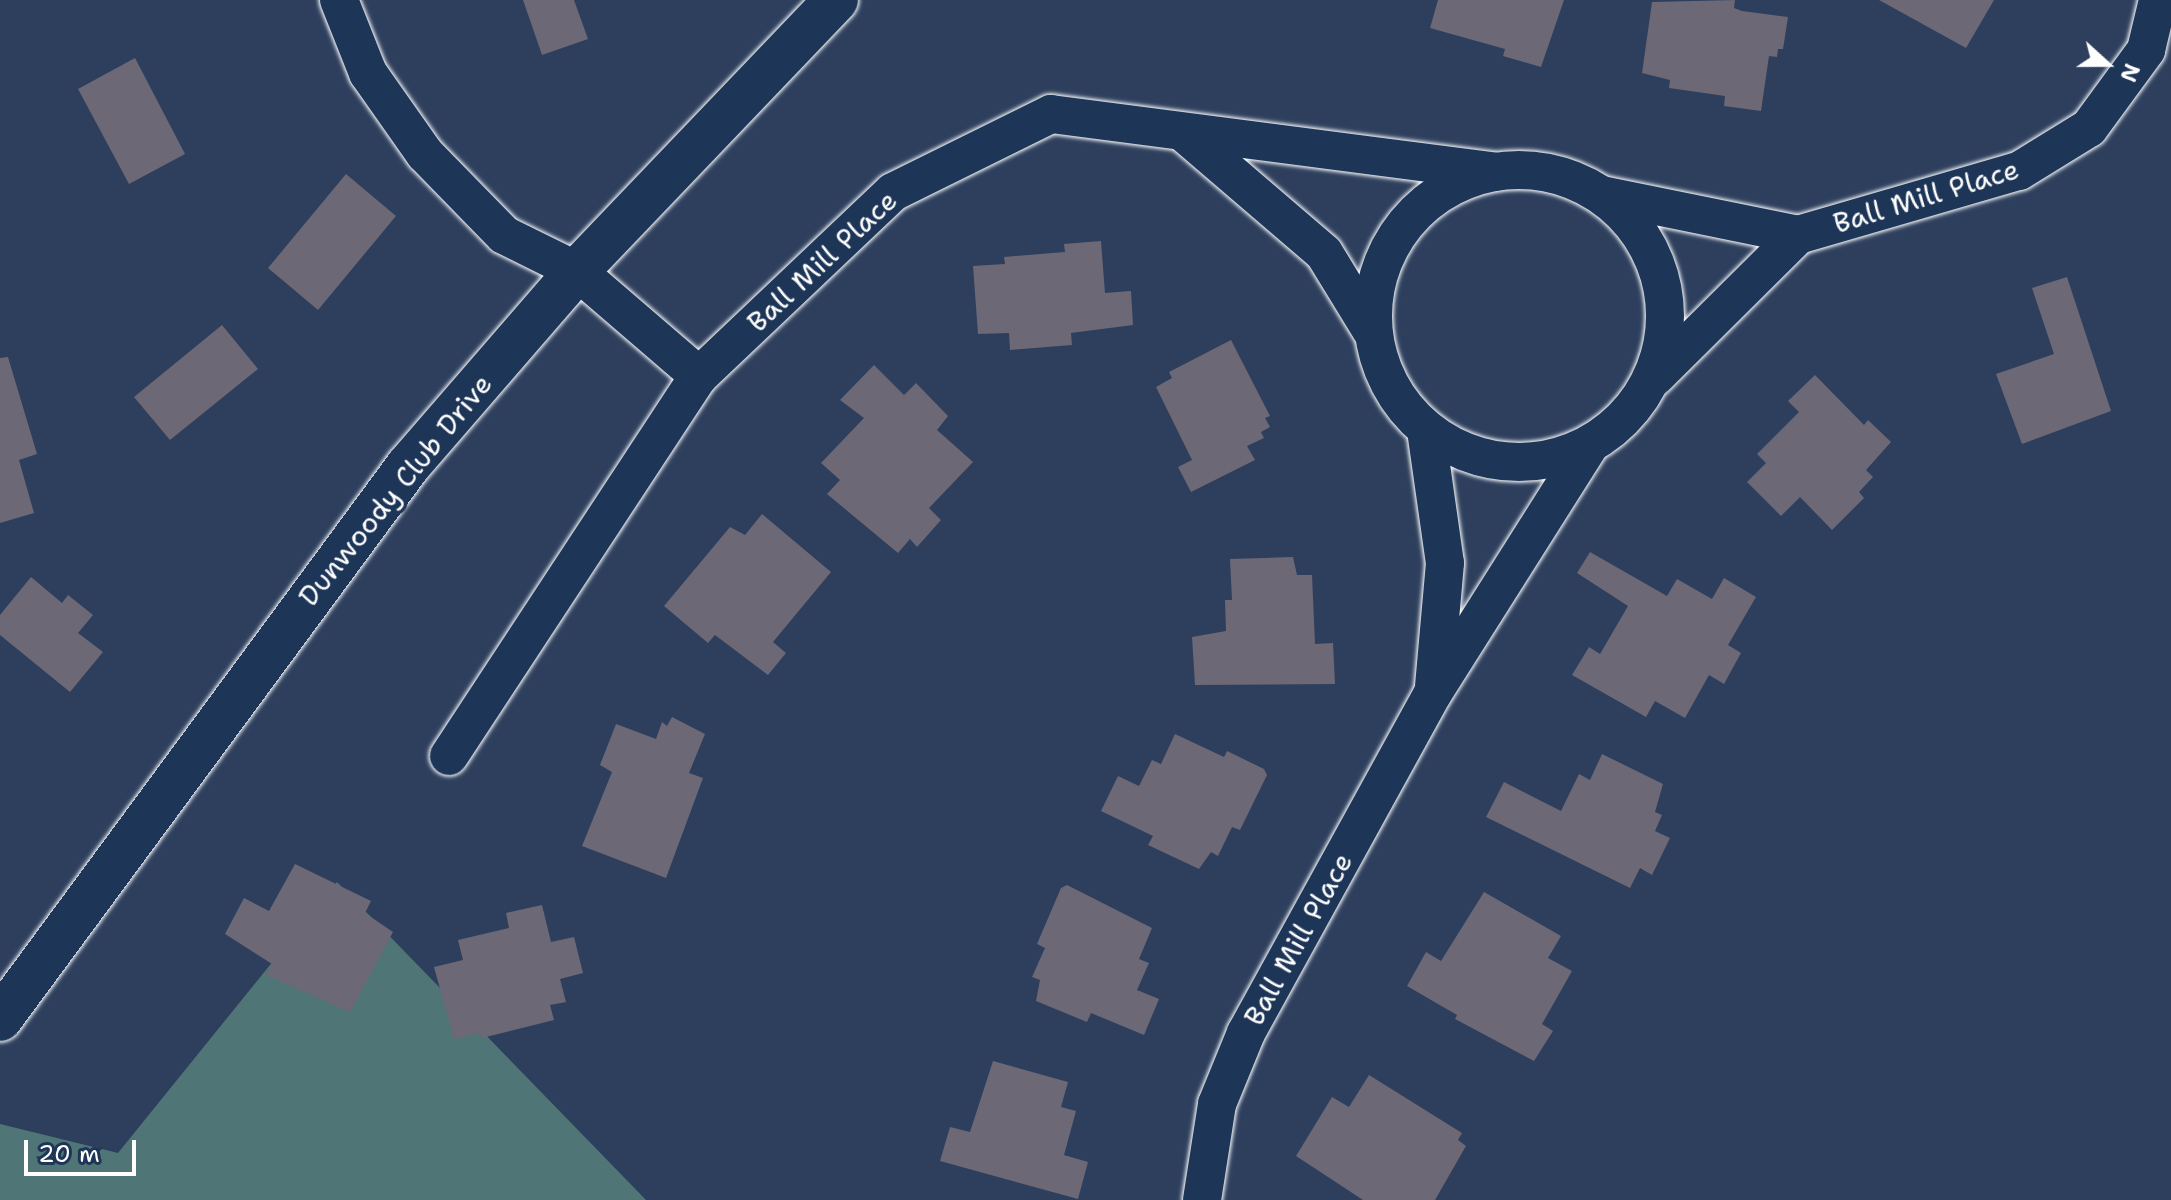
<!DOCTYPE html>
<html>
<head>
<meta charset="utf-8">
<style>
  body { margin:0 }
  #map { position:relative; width:2171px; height:1200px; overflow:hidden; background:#2d3f5d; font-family:"Shantell Sans",sans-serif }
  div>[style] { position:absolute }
  .green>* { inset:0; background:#507577 }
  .building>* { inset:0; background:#6c6876 }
  .roads { filter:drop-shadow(0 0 2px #fff) drop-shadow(0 0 2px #fff) }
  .minor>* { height:38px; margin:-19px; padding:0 19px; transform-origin:19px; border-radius:19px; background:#1d3557 }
  .minor>.ring { margin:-19px; padding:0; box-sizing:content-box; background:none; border:38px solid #1d3557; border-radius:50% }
  .tertiary>* { height:44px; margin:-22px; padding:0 22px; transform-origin:22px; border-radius:22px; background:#1d3557 }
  span { translate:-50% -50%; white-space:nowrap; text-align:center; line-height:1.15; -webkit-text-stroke:7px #1d3557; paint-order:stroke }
  .street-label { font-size:28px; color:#fff }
  .north { position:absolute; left:2067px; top:24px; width:80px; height:80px; -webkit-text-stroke:6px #1d3557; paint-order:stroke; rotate:111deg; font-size:22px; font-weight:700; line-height:32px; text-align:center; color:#fff }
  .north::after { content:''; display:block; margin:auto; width:28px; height:36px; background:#fff; clip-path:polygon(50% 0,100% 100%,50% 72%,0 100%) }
  .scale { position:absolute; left:24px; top:1140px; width:112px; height:36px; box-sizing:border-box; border:4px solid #fff; border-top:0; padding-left:10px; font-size:24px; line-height:28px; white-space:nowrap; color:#fff; -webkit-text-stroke:6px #1d3557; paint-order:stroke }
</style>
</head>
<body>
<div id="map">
  <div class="green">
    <div style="clip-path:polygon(337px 882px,646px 1200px,0 1200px,0 1124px,118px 1153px)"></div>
  </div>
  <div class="building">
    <div style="clip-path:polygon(523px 0,574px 0,588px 39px,542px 55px)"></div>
    <div style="clip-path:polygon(1438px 0,1564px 0,1541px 67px,1503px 56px,1505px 49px,1430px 28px)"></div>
    <div style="clip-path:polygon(1735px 0,1734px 8px,1742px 11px,1788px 17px,1783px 49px,1778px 49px,1777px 57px,1769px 56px,1761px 111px,1724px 106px,1725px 96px,1669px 88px,1670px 80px,1642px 73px,1652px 2px)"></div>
    <div style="clip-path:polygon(1879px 0,1994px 0,1966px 48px)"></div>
    <div style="clip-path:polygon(135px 58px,185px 154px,129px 184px,78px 89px)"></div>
    <div style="clip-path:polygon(346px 174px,396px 216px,318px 310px,268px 268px)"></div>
    <div style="clip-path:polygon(1101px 241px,1105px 293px,1131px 291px,1133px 325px,1071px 333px,1072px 345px,1010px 350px,1009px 333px,978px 334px,973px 266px,1005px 264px,1004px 257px,1065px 252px,1064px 244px)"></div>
    <div style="clip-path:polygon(2067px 277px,2111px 411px,2022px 444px,1996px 374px,2054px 354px,2032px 288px)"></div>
    <div style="clip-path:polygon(222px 325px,258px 369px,170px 440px,134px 397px)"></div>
    <div style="clip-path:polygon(1231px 340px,1270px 416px,1265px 418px,1270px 427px,1261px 432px,1264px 438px,1247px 446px,1255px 460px,1191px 492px,1178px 467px,1192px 460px,1156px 387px,1172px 378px,1169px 372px)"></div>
    <div style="clip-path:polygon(8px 357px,37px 454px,19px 460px,34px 513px,0 523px,0 358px)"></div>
    <div style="clip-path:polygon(874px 365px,904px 395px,916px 383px,948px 416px,937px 430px,973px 462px,929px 508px,941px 520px,917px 547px,910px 539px,898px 553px,827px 494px,840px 480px,821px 463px,864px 418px,840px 400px)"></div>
    <div style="clip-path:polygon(1815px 375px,1864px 425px,1868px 420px,1891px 442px,1866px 470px,1873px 477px,1859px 492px,1864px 498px,1832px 530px,1800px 497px,1781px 516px,1747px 482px,1766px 463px,1757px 454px,1799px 412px,1788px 401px)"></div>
    <div style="clip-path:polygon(762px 514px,831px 572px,773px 642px,786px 653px,768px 675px,715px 635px,708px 643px,664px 606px,730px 527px,745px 535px)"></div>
    <div style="clip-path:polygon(1590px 552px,1667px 596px,1677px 579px,1712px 599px,1724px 578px,1756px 597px,1728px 645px,1741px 653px,1724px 684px,1709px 675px,1685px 718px,1655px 701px,1646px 717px,1572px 675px,1589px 647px,1600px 654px,1628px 606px,1577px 573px)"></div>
    <div style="clip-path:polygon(1293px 557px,1297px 575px,1312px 575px,1315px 644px,1333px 643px,1335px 684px,1195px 685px,1192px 637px,1226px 631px,1225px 600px,1232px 600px,1230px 559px)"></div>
    <div style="clip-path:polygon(31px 577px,62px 603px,68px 595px,93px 615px,78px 633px,103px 652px,70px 692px,0 635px,0 615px)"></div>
    <div style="clip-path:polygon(672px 717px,705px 734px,689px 773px,703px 778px,666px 878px,582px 846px,612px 772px,600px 765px,616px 724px,656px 739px,662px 722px,667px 726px)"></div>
    <div style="clip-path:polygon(1175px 734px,1224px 757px,1227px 751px,1264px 769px,1267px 775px,1240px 830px,1232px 827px,1218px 856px,1211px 852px,1199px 869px,1148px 845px,1153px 836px,1101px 811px,1118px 776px,1139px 786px,1152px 760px,1161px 764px)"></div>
    <div style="clip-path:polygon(1602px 754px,1663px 784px,1655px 812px,1662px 815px,1655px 831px,1670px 838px,1652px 875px,1640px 868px,1630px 888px,1486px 817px,1504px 782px,1561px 811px,1579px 774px,1590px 780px)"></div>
    <div style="clip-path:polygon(295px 864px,371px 901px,365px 913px,393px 932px,350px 1012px,266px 975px,272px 964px,225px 934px,244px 898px,269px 911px)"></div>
    <div style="clip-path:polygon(1067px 885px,1152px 928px,1139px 959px,1149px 963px,1137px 990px,1159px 999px,1144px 1035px,1091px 1013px,1087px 1022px,1036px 1001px,1040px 980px,1032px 977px,1045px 948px,1037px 944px,1061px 888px)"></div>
    <div style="clip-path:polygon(1484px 892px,1561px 936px,1548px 958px,1572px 971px,1542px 1024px,1553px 1031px,1534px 1061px,1455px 1019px,1457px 1015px,1407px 986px,1426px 952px,1441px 961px)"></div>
    <div style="clip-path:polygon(542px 905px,551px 942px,574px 937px,583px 973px,560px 979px,566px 1002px,550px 1005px,554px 1020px,482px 1038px,480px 1033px,454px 1039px,434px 967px,463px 960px,458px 940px,509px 928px,506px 913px)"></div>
    <div style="clip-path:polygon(993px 1061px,1068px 1082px,1061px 1107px,1076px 1111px,1064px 1155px,1088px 1162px,1078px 1199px,940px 1161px,950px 1127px,970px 1132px)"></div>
    <div style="clip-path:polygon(1369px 1075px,1462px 1133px,1458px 1140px,1466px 1146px,1435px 1200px,1363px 1200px,1296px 1156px,1332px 1097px,1349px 1107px)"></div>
  </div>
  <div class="roads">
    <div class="minor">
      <div style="left:339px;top:0;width:79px;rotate:68.3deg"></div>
      <div style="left:368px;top:73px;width:99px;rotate:54.9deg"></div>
      <div style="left:425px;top:154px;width:113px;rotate:45.7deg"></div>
      <div style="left:504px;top:235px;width:81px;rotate:26.3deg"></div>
      <div style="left:577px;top:271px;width:161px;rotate:40.7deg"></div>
      <div style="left:699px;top:376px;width:267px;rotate:-43.5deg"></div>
      <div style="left:893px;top:192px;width:176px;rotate:-26.3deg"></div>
      <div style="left:1051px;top:114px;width:448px;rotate:7.4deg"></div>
      <div style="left:1184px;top:133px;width:184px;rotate:40.6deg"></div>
      <div style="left:1324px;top:253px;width:96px;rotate:58.6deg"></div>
      <div class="ring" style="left:1373px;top:170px;width:254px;height:254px"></div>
      <div style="left:1602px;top:195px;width:200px;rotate:11.5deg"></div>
      <div style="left:1798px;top:235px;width:230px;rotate:-16.2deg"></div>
      <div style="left:2019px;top:171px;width:82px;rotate:-31.6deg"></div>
      <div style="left:2089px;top:128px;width:97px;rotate:-53.8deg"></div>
      <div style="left:2146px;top:50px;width:51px;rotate:-76.5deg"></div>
      <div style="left:1655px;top:377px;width:202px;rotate:-44.8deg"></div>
      <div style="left:1426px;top:430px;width:134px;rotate:81.9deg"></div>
      <div style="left:1445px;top:563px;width:123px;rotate:95.1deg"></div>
      <div style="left:449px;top:756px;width:455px;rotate:-56.7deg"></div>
      <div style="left:1202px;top:1200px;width:97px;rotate:-81.1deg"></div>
      <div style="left:1217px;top:1104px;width:77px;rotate:-67.8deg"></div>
      <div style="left:1246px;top:1033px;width:388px;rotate:-61.2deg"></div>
      <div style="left:1433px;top:693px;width:294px;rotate:-57.7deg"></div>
    </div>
    <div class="tertiary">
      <div style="left:0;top:1019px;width:687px;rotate:-53.58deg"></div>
      <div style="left:408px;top:466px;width:258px;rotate:-49.1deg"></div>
      <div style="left:577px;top:271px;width:375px;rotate:-46.3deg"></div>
    </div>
  </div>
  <div class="street-label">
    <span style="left:1926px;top:196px;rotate:-17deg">Ball Mill Place</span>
    <span style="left:822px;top:261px;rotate:-43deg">Ball Mill Place</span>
    <span style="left:395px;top:490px;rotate:-51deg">Dunwoody Club Drive</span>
    <span style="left:1298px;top:939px;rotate:-61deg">Ball Mill Place</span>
  </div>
  <div class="north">N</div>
  <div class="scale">20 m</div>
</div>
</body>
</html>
